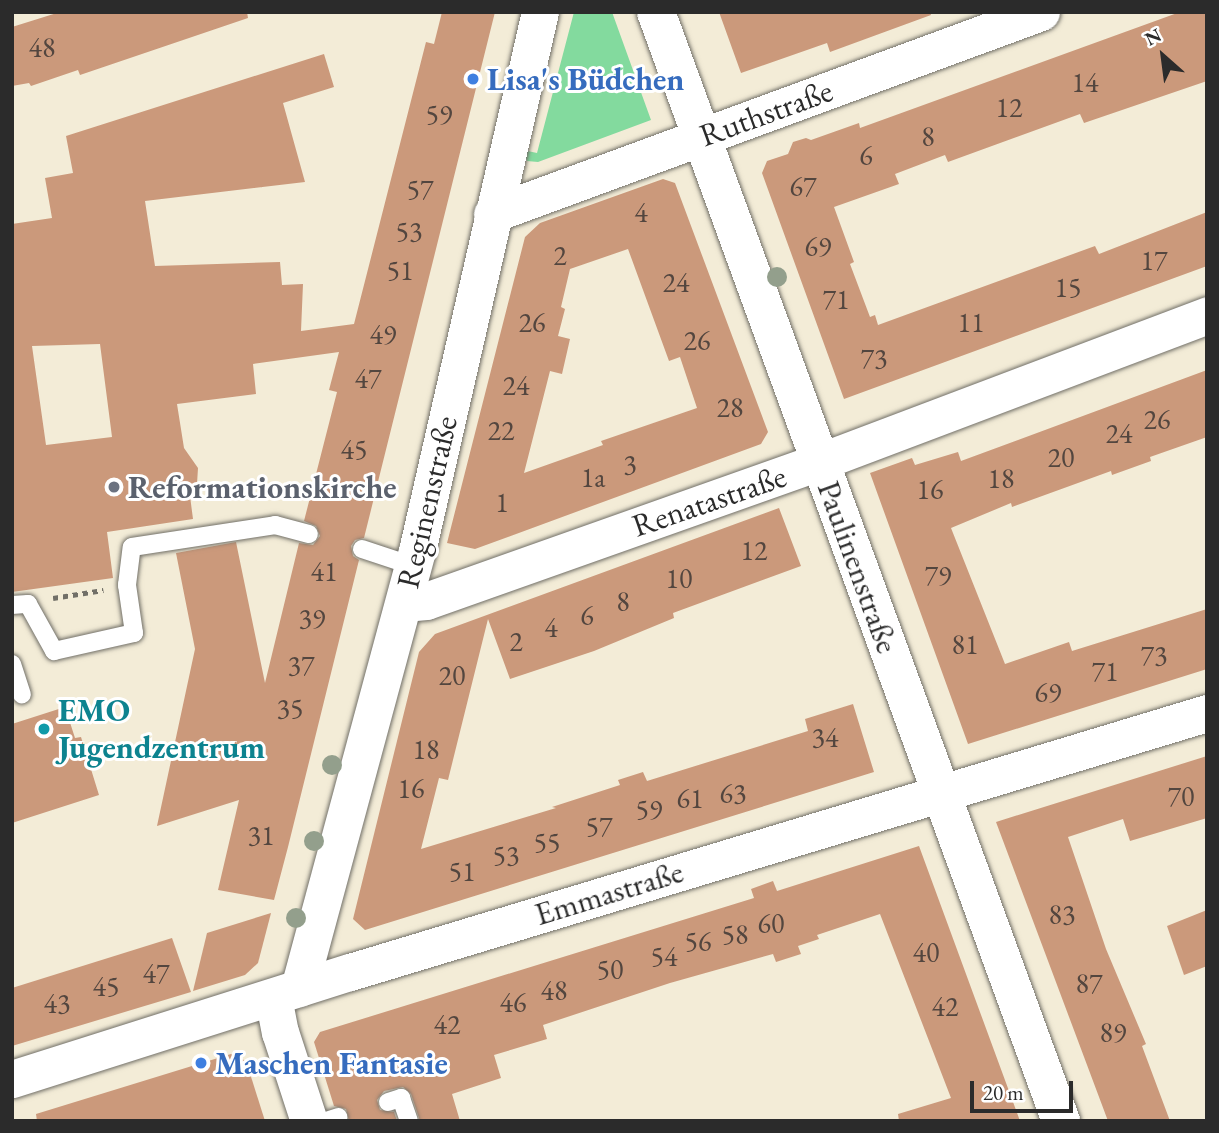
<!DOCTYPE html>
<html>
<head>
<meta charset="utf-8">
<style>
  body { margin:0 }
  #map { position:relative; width:1219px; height:1133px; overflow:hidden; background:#f3ecd7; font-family:"EB Garamond",serif }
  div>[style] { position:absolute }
  .green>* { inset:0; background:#83da9e }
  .building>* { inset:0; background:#cb997b }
  .path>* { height:4.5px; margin-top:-2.25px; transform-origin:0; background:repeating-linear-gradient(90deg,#716f67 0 5px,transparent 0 10px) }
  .roads { filter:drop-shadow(0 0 2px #716f67) drop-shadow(0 0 2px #716f67) }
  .service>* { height:18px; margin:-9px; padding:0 9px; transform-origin:9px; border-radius:9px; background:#fff }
  .minor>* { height:37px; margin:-18.5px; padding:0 18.5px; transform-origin:18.5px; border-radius:18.5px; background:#fff }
  .tertiary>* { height:38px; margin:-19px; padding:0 19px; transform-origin:19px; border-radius:19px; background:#fff }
  .trees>* { width:20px; height:20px; margin:-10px; border-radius:50%; background:#939f8c }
  .dots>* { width:19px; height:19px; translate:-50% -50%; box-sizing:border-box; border:4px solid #fff; border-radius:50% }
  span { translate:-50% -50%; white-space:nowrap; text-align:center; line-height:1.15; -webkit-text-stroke:6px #fff; paint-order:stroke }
  .number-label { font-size:28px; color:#53463f }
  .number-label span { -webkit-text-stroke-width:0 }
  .shop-label { font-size:32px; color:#366cbe; font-weight:700 }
  .left { translate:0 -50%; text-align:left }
  .street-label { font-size:32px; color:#2b2b2b }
  .worship-label { font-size:32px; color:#5b616d; font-weight:700 }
  .culture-label { font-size:32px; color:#0d838f; font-weight:700 }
  .frame { position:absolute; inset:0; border:14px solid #2b2b2b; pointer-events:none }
  .north { position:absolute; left:1128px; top:21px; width:70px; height:70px; -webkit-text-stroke:5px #fff; paint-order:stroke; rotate:332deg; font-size:19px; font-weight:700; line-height:28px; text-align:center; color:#2b2b2b }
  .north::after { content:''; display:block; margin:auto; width:24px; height:32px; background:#2b2b2b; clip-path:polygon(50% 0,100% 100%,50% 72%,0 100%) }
  .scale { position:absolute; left:970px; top:1081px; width:103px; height:32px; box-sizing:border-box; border:4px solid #2b2b2b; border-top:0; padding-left:9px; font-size:21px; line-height:24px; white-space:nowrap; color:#2b2b2b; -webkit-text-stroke:5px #fff; paint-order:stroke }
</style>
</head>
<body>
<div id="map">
  <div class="green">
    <div style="clip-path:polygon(574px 12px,612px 12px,651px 120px,538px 162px,527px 161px,523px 150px,537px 153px)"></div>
  </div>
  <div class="building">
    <div style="clip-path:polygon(60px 12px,247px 12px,248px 18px,80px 75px,78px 70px,31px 86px,29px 83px,12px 86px,12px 27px)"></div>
    <div style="clip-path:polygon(evenodd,442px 12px,495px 12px,364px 538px,355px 540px,351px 546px,353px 556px,359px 560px,288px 847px,274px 900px,218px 890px,239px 800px,157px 826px,195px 649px,176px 553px,236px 542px,265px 683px,299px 543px,313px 545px,320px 536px,316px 526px,304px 521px,337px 392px,329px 390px,339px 352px,253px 364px,256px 394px,177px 404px,184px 448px,198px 468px,197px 484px,190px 496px,193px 519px,107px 532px,113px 578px,12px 592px,12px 224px,52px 218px,45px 178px,73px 173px,66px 136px,324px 54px,334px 87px,283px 103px,305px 182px,145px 201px,155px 266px,280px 262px,282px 285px,303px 284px,301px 331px,354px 324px,426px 42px,434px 44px,442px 12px,100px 344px,112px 437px,46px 445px,32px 346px,100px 344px)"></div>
    <div style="clip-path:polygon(719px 12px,930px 12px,931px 15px,830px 52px,827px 43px,741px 73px)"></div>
    <div style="clip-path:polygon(1180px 12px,1207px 12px,1207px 81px,1084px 123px,1080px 114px,948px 162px,945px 155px,895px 174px,899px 184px,834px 207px,854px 262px,850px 264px,870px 317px,875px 315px,878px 325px,1095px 246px,1099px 254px,1207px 212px,1207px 266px,844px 399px,762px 173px,767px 161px,788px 154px,793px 142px,806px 138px,811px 140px,859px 123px,860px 128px)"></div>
    <div style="clip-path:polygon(evenodd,663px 179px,675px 183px,768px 432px,761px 444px,475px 549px,447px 543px,525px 237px,540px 223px,663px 179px,628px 249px,669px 361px,680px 357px,697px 408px,601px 441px,603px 445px,524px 473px,550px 371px,562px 374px,570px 339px,558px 336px,565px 309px,561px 307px,570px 269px,628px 249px)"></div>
    <div style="clip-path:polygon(1207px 370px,1207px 437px,1150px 457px,1151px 461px,1112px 475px,1111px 471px,1012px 507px,1011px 503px,951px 528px,1005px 664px,1069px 642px,1072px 651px,1207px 609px,1207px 669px,968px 744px,870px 473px,912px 458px,915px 465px,958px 452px,961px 461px)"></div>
    <div style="clip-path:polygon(779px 508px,801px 566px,673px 613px,674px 618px,594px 651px,510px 679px,488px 619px,448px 780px,439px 778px,421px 849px,556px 808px,552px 807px,620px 785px,618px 780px,643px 772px,647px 781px,808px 731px,805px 719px,853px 704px,874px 772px,365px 930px,353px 919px,419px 652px,435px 634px)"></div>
    <div style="clip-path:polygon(65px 707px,75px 738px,81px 737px,99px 795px,12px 823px,12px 724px)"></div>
    <div style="clip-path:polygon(1207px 756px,1207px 818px,1130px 841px,1123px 819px,1068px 837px,1106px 949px,1146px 1044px,1142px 1046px,1170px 1121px,1108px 1121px,996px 822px)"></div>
    <div style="clip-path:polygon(919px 846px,1020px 1121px,899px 1121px,898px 1114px,951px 1098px,880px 914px,817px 935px,819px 939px,798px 946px,801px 954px,776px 962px,773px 954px,670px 983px,543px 1025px,547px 1039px,494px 1055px,501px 1078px,452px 1094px,460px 1121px,420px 1121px,411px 1094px,403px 1087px,384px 1091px,377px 1100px,380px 1110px,394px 1112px,397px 1121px,349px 1121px,346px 1109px,334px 1106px,314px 1042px,320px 1032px,754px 898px,751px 889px,773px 881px,777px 891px)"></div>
    <div style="clip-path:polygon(1207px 910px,1207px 966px,1184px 975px,1167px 926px)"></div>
    <div style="clip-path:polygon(271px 913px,258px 963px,245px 975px,193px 991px,207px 933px)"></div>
    <div style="clip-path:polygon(172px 938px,191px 992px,12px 1046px,12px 988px)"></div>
    <div style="clip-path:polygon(231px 1054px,246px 1061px,265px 1121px,37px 1121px,36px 1114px)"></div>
  </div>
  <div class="path">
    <div style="left:53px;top:598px;width:51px;rotate:-9.1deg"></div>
  </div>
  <div class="roads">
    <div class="service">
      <div style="left:362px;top:549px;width:54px;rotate:18.4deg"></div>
      <div style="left:12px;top:605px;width:16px;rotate:-4deg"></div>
      <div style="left:28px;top:604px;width:54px;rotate:61deg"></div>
      <div style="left:54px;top:651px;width:82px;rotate:-12.7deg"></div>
      <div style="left:134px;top:633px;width:49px;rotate:-98.3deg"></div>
      <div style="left:127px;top:585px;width:38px;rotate:-83deg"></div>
      <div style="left:132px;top:547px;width:145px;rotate:-8.7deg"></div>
      <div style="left:275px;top:525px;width:35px;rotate:15deg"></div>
      <div style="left:12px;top:664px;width:32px;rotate:72deg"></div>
      <div style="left:388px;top:1102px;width:14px;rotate:-17deg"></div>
      <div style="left:401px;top:1098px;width:24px;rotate:71deg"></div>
      <div style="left:326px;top:1121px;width:13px;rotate:-18deg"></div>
    </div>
    <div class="minor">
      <div style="left:492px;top:214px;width:585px;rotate:-20.2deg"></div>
      <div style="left:404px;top:603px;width:22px;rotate:-5deg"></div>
      <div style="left:426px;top:601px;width:417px;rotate:-19.5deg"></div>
      <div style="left:819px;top:462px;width:415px;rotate:-20.7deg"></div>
      <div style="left:299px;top:988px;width:453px;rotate:-74.9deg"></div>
      <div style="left:417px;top:551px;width:553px;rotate:-77.15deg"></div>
      <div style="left:273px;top:997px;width:36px;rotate:79deg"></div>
      <div style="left:280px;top:1032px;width:94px;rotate:72deg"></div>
      <div style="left:12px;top:1079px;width:355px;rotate:-17.6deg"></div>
      <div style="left:350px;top:972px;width:895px;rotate:-16.82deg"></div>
    </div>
    <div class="tertiary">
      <div style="left:656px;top:12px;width:1181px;rotate:69.94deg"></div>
    </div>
  </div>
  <div class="trees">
    <div style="left:777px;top:277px"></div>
    <div style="left:332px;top:765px"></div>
    <div style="left:314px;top:841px"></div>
    <div style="left:296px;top:918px"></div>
  </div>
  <div class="dots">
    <div style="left:473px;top:79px;background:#3f7fe0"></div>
    <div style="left:114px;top:487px;background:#6b7280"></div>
    <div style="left:44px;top:729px;background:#0f9aa8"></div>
    <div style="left:201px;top:1063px;background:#3f7fe0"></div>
  </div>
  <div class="number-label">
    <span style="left:42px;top:47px">48</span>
    <span style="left:1085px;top:82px">14</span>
    <span style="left:1009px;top:107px">12</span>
    <span style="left:439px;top:114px">59</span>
    <span style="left:928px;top:136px">8</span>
    <span style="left:866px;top:155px">6</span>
    <span style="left:803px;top:186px">67</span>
    <span style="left:420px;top:189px">57</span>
    <span style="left:641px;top:212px">4</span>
    <span style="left:409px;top:231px">53</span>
    <span style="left:818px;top:246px">69</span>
    <span style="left:560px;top:255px">2</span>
    <span style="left:1154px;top:260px">17</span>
    <span style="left:400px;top:270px">51</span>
    <span style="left:676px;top:282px">24</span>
    <span style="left:1068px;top:287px">15</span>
    <span style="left:836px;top:299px">71</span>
    <span style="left:532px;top:322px">26</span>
    <span style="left:971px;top:322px">11</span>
    <span style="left:383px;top:334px">49</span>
    <span style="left:697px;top:340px">26</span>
    <span style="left:874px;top:358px">73</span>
    <span style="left:368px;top:378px">47</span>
    <span style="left:516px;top:385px">24</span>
    <span style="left:730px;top:407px">28</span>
    <span style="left:1157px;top:419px">26</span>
    <span style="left:501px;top:430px">22</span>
    <span style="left:1119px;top:433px">24</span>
    <span style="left:354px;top:449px">45</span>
    <span style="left:1061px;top:457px">20</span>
    <span style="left:630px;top:464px">3</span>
    <span style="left:593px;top:477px">1a</span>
    <span style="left:1001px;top:478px">18</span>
    <span style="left:930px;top:489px">16</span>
    <span style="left:502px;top:502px">1</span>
    <span style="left:754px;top:550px">12</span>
    <span style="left:324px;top:571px">41</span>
    <span style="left:938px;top:575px">79</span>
    <span style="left:679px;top:578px">10</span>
    <span style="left:623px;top:601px">8</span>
    <span style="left:587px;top:615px">6</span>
    <span style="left:312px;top:618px">39</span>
    <span style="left:551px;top:627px">4</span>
    <span style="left:516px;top:641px">2</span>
    <span style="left:965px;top:644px">81</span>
    <span style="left:1154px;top:655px">73</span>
    <span style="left:301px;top:665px">37</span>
    <span style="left:1105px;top:671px">71</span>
    <span style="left:452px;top:675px">20</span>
    <span style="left:1048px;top:692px">69</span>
    <span style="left:290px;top:708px">35</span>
    <span style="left:825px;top:737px">34</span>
    <span style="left:426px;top:749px">18</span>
    <span style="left:411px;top:788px">16</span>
    <span style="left:733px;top:793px">63</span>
    <span style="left:1181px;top:796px">70</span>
    <span style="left:690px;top:798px">61</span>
    <span style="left:649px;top:809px">59</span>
    <span style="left:599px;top:826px">57</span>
    <span style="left:261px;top:835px">31</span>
    <span style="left:547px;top:842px">55</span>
    <span style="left:506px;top:855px">53</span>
    <span style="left:462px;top:871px">51</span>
    <span style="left:1062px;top:914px">83</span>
    <span style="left:771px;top:923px">60</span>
    <span style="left:735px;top:934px">58</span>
    <span style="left:698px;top:941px">56</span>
    <span style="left:926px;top:952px">40</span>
    <span style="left:664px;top:956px">54</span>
    <span style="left:610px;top:969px">50</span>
    <span style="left:156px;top:973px">47</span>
    <span style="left:1089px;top:983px">87</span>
    <span style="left:106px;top:986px">45</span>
    <span style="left:554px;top:990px">48</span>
    <span style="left:513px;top:1002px">46</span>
    <span style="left:57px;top:1003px">43</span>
    <span style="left:945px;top:1006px">42</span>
    <span style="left:447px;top:1024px">42</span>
    <span style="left:1113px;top:1032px">89</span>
  </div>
  <div class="shop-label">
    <span class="left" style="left:487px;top:79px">Lisa's Büdchen</span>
    <span class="left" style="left:215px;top:1063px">Maschen Fantasie</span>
  </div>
  <div class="street-label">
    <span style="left:766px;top:113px;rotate:-20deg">Ruthstraße</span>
    <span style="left:709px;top:501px;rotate:-19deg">Renatastraße</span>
    <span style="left:427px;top:502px;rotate:-77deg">Reginenstraße</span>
    <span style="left:858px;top:567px;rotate:70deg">Paulinenstraße</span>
    <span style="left:609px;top:893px;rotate:-17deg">Emmastraße</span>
  </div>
  <div class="worship-label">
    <span class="left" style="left:128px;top:487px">Reformationskirche</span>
  </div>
  <div class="culture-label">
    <span class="left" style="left:58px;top:729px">EMO<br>Jugendzentrum</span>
  </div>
  <div class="frame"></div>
  <div class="north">N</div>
  <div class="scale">20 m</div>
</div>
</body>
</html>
